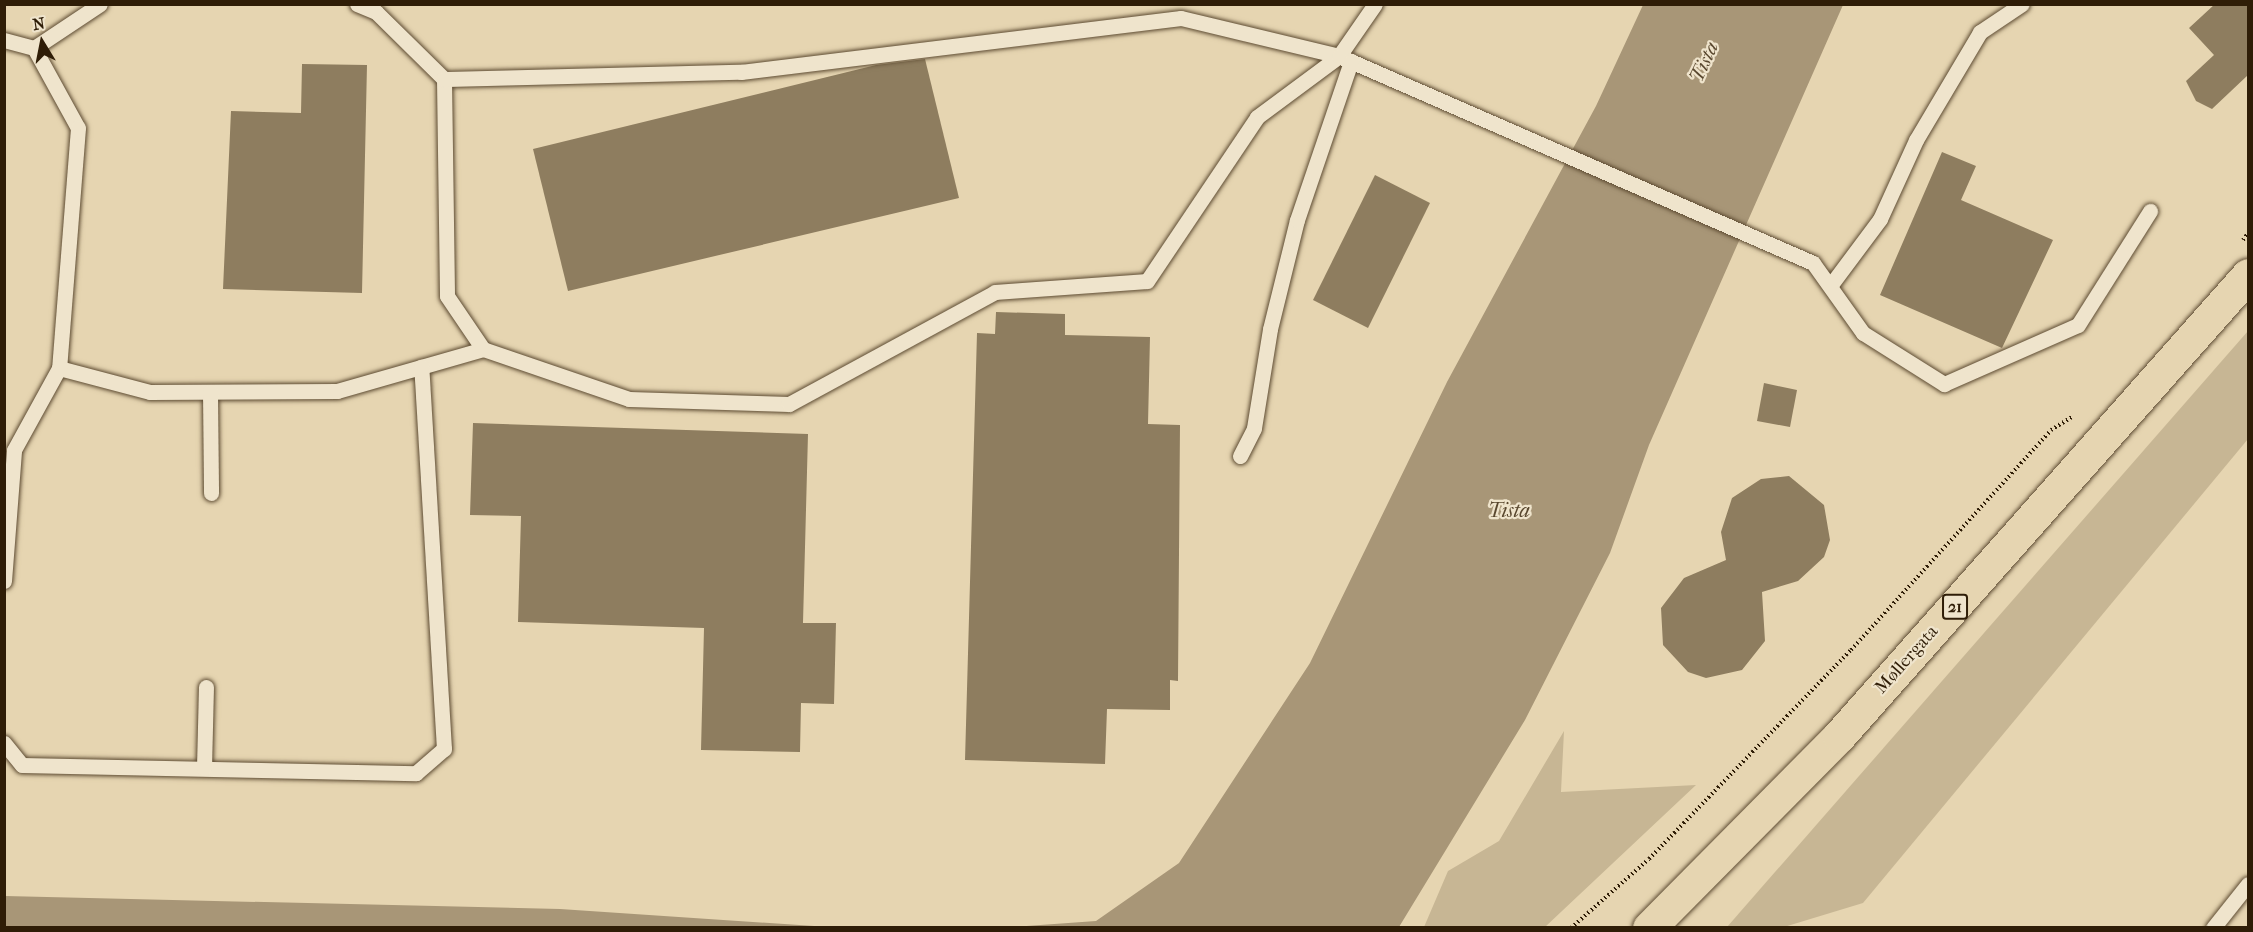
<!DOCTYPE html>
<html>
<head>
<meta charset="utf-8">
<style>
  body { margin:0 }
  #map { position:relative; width:2253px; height:932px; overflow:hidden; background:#e6d5b1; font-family:"IM FELL French Canon",serif }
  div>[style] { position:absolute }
  .green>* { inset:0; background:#c7b694 }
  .water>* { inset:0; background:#a89677 }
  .building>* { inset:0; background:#8e7d5f }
  .path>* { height:4px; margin-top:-2px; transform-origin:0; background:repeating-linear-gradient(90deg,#2f1d07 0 1.5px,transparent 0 4.5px) }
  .roads { filter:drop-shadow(0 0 2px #5d4b32) drop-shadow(0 0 2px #5d4b32) }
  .service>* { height:15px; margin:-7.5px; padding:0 7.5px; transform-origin:7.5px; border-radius:7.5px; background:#efe4cc }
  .primary>* { height:33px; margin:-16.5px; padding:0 16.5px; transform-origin:16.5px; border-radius:16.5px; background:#e6d5b1 }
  span { translate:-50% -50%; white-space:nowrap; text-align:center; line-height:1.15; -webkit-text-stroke:4.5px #efe4cc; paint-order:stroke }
  .shield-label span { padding:2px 4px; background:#efe4cc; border:2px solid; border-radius:4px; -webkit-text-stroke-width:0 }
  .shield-label { font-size:16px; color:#2f1d07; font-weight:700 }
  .street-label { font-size:18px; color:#2f1d07 }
  .water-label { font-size:20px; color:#59472e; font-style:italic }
  .frame { position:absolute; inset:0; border:6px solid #2f1d07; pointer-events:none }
  .north { position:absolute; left:12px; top:12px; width:60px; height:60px; -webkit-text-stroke:4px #efe4cc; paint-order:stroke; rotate:350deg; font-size:16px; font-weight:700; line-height:24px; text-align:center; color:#2f1d07 }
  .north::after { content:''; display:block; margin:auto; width:21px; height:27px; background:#2f1d07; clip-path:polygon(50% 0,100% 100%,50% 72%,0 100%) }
</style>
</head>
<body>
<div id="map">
  <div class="green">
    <div style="clip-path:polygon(2248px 331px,2248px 439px,1863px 903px,1784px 927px,1727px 927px)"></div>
    <div style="clip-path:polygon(1564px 731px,1561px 792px,1696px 785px,1545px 927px,1424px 927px,1448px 871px,1499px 841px)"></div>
  </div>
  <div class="water">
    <div style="clip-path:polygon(1643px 5px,1843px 5px,1649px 445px,1610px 553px,1525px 720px,1399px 927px,1000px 928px,1096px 921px,1179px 863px,1310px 663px,1447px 382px,1596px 106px)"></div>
    <div style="clip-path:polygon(5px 896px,560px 909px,829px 927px,5px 928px)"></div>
  </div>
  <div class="building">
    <div style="clip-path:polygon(2215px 4px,2248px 4px,2248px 75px,2212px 109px,2196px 101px,2186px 81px,2214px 55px,2189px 28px)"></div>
    <div style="clip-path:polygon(925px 59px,959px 198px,568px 291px,533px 149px,876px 65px)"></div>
    <div style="clip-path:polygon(302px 64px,367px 65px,362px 293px,223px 289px,231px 111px,301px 113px)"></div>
    <div style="clip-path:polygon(1942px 152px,1976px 166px,1961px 200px,2053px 240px,2002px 348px,1880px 295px)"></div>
    <div style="clip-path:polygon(1375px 175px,1430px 203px,1368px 328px,1313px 300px)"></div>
    <div style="clip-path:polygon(996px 312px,1065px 314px,1065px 335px,1150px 337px,1148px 424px,1180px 425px,1178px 681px,1170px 680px,1170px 710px,1107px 709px,1105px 764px,965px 760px,977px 333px,995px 334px)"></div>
    <div style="clip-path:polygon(1764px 383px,1797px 390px,1790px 427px,1757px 421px)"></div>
    <div style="clip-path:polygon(473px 423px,808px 434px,803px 623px,836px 623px,834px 704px,801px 703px,800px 752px,701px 750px,704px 628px,518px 622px,521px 516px,470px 515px)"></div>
    <div style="clip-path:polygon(1789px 476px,1824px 505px,1830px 540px,1824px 557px,1798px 581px,1762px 592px,1765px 641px,1742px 670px,1706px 678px,1688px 672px,1663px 645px,1661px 608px,1684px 578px,1726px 560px,1721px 532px,1732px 498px,1761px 479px)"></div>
  </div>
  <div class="path">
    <div style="left:2243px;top:240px;width:9px;rotate:-54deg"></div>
    <div style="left:1571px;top:928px;width:104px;rotate:-41.5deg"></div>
    <div style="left:1649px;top:859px;width:291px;rotate:-46deg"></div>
    <div style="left:1851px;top:650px;width:297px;rotate:-47.7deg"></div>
    <div style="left:2051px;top:430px;width:25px;rotate:-32deg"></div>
  </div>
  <div class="roads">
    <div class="service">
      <div style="left:357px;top:4px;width:21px;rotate:23deg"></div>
      <div style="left:376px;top:12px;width:95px;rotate:44.6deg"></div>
      <div style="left:444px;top:79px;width:217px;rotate:89.2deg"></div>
      <div style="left:447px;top:296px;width:64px;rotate:55.8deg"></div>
      <div style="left:483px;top:349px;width:154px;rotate:18.9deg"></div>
      <div style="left:629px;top:399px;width:160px;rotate:1.8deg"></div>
      <div style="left:789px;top:404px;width:234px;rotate:-28.5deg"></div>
      <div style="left:995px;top:292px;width:152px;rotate:-4.1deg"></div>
      <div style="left:1147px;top:281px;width:197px;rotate:-56.1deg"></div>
      <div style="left:1257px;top:117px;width:102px;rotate:-36.6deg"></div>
      <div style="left:1339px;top:56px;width:63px;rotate:-55.3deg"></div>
      <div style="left:4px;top:40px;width:31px;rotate:15deg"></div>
      <div style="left:34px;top:48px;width:79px;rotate:-33.7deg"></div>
      <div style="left:34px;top:48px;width:91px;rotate:61.2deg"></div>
      <div style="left:78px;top:128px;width:241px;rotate:94.5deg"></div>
      <div style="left:59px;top:368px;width:94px;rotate:14.8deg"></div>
      <div style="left:150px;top:392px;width:187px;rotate:-0.3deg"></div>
      <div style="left:337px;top:391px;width:152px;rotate:-16deg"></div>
      <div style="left:444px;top:79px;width:297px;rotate:-1.4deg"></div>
      <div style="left:741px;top:72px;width:443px;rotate:-7deg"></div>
      <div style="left:1181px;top:18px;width:163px;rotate:13.5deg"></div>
      <div style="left:1339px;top:56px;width:517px;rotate:23.59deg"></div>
      <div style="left:1813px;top:263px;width:86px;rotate:54.5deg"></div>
      <div style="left:1863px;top:333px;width:96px;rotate:32.2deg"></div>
      <div style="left:1944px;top:384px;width:146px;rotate:-23.8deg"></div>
      <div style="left:2078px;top:325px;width:135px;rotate:-57.7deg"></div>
      <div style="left:1830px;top:286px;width:84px;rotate:-53.3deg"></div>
      <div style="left:1880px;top:219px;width:87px;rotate:-65.5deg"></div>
      <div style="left:1916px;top:140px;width:126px;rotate:-59.3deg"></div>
      <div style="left:1980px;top:32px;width:50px;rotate:-33.7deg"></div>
      <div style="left:210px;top:392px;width:101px;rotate:89.4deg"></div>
      <div style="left:1240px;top:456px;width:31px;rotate:-63deg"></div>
      <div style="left:1254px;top:428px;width:100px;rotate:-80.8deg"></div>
      <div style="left:1270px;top:329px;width:112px;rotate:-76.1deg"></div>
      <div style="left:1297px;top:220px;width:168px;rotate:-71.2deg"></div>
      <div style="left:4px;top:581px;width:131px;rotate:-85.6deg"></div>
      <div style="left:14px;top:450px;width:94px;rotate:-61.2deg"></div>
      <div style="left:4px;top:743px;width:28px;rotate:51deg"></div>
      <div style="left:22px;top:765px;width:394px;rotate:1.2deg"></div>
      <div style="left:416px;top:773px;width:37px;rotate:-41deg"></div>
      <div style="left:444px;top:749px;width:383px;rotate:-93.4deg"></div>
      <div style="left:204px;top:768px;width:81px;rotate:-88.6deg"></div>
      <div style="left:2213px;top:928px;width:56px;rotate:-51.5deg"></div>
    </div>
    <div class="primary">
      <div style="left:1649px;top:928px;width:270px;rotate:-45.3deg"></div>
      <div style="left:1839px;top:736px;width:616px;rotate:-48.42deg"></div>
    </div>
  </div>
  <div class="shield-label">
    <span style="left:1955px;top:607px">21</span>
  </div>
  <div class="street-label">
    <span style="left:1907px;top:660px;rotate:-48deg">Møllergata</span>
  </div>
  <div class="water-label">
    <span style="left:1704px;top:62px;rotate:-65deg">Tista</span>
    <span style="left:1509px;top:510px">Tista</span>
  </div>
  <div class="frame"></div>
  <div class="north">N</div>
</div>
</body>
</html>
